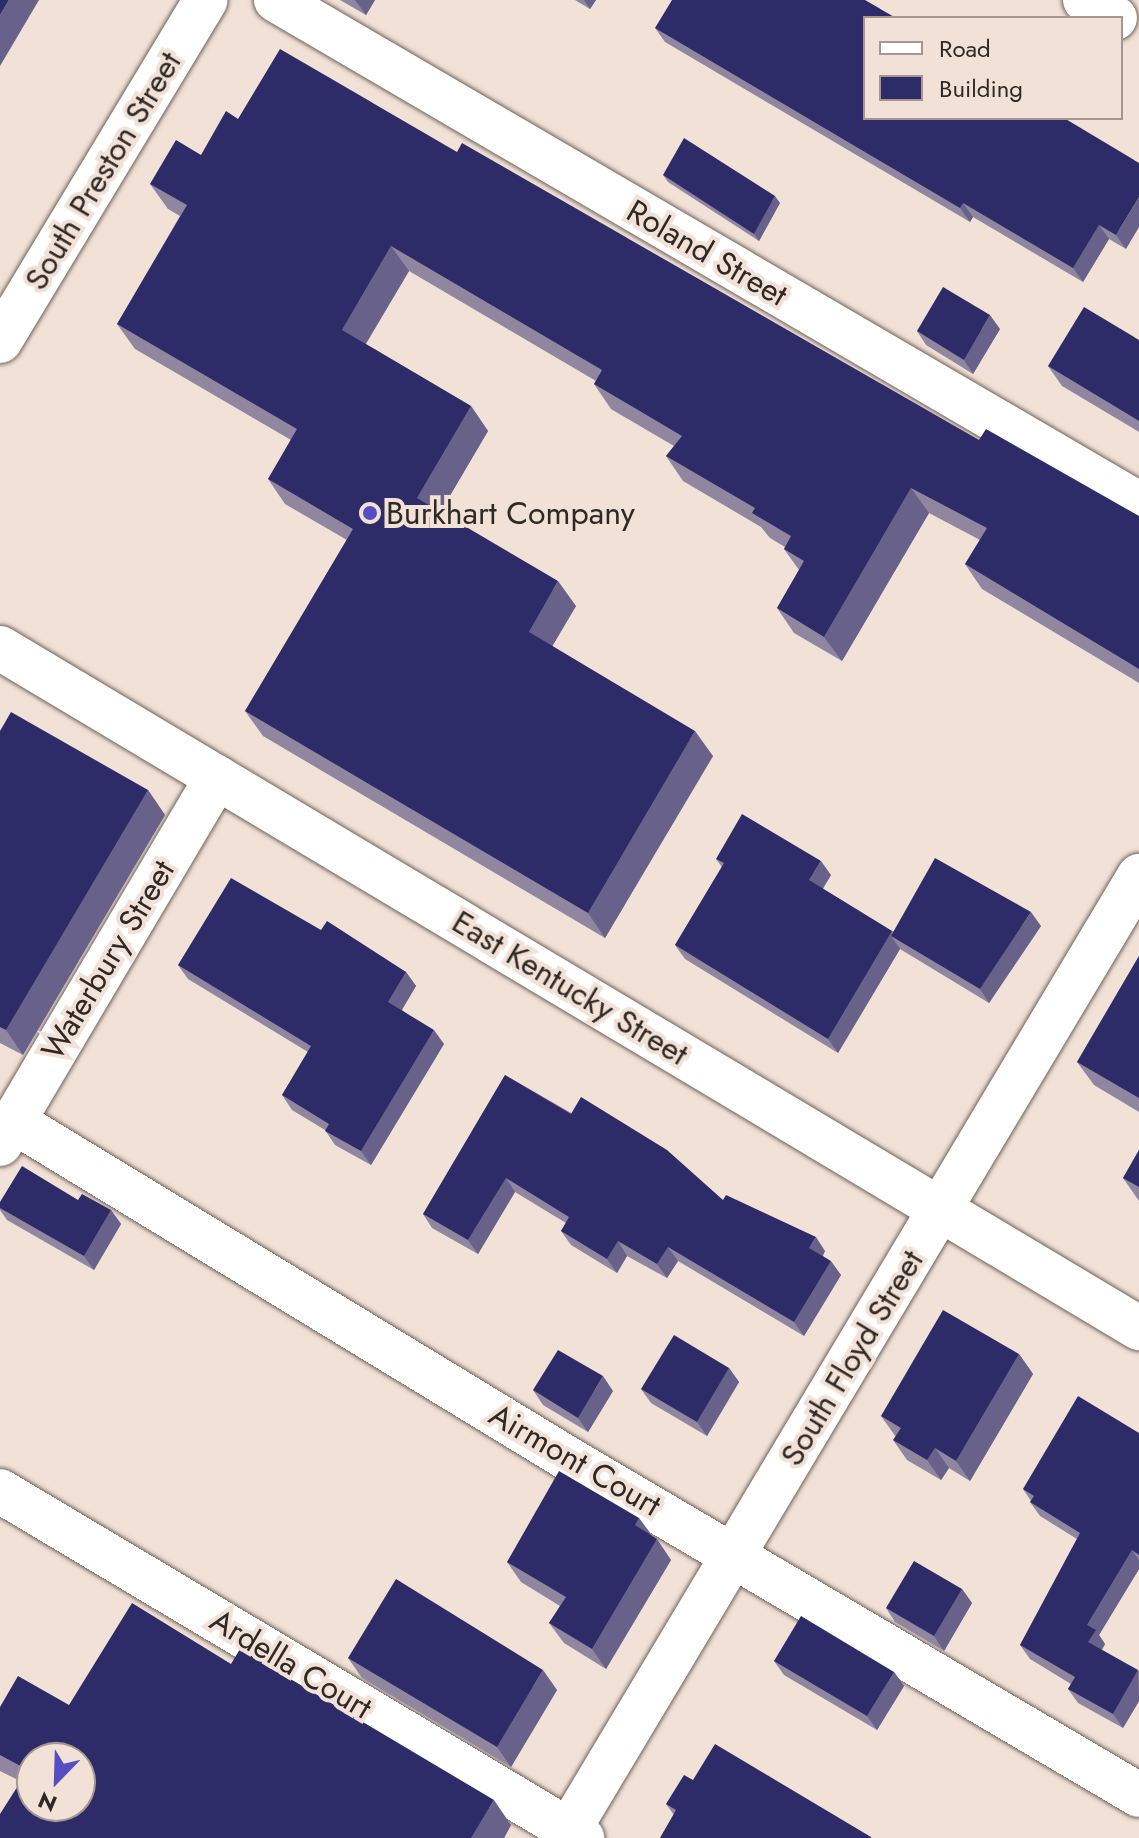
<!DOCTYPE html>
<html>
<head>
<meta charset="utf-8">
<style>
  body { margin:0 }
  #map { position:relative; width:1139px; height:1838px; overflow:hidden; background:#f1e1d7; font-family:Jost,sans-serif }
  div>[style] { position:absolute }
  .roads { filter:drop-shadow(0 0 2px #6f6159) drop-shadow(0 0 2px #6f6159) }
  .street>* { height:44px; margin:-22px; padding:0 22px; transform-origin:22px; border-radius:22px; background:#fff }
  .secondary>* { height:44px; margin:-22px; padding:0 22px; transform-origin:22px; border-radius:22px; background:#fff }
  .primary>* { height:44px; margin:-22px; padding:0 22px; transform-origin:22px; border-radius:22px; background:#fff }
  .wall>* { inset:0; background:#9086a0 }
  .shaded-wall>* { inset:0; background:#68628a }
  .building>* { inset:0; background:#2e2b69 }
  .dots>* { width:22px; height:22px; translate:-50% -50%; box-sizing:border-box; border:4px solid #f1e1d7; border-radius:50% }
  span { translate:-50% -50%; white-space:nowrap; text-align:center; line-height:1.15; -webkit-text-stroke:8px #f1e1d7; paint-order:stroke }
  .street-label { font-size:32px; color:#2f2925 }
  .poi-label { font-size:32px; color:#2f2925 }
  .left { translate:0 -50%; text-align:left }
  .legend { position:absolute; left:863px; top:16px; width:260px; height:104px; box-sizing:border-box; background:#f1e1d7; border:2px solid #a39790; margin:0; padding:10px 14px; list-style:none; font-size:24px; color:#2f2925 }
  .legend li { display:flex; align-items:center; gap:16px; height:40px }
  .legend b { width:40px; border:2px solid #a39790 }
  .north { position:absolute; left:16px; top:1742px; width:80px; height:80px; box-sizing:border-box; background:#f1e1d7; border:2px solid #a39790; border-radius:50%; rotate:203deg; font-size:22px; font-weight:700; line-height:32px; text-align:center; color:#2f2925 }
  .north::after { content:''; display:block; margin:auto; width:28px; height:36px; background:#564dc5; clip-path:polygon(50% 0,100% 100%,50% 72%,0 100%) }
</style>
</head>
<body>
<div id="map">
  <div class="roads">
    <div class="street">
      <div style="left:276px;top:0;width:999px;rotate:30.29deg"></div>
      <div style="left:13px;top:1121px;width:654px;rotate:31.31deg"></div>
      <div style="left:572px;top:1461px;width:658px;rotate:30.5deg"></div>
      <div style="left:0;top:1144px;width:426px;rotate:-59.4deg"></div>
      <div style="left:0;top:1491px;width:678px;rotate:30.8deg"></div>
      <div style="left:564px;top:1838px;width:1121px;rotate:-59.13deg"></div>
    </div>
    <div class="secondary">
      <div style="left:1085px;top:0;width:35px;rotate:31deg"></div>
      <div style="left:0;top:648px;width:1327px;rotate:30.84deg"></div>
    </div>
    <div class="primary">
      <div style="left:0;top:341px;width:398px;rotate:-58.9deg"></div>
    </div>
  </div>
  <div class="wall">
    <div style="clip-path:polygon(340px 0,375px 0,366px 15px)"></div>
    <div style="clip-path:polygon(575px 0,596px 0,590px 9px)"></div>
    <div style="clip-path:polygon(655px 28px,1064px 118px,1126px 249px,1109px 239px,1083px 282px,973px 217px,970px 222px,665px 42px)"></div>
    <div style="clip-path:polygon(238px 119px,457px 152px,979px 440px,1139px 516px,1139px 683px,982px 589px,965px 564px,980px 540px,929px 513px,842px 661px,794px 633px,777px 608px,799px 570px,784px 549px,785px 547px,770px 538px,761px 527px,683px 481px,666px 456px,674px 446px,611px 409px,594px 384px,596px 381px,409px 271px,366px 344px,471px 406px,488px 431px,440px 512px,576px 606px,552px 646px,713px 756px,605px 938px,263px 736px,245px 711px,347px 540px,285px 504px,268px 479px,291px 440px,135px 349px,117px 324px,180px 216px,168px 209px,150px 184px,201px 155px)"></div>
    <div style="clip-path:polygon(663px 175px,780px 203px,759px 241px,668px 182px)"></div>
    <div style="clip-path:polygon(1000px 329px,973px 374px,926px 345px,917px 331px)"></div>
    <div style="clip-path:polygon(1139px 340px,1139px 432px,1062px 386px,1048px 366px)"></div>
    <div style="clip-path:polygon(0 731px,148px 790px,165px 815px,23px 1055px,0 1043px)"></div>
    <div style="clip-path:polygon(716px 859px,831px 875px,823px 889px,892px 931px,1041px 926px,989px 1003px,900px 949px,838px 1053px,685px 959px,675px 945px,722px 867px)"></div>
    <div style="clip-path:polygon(321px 930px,406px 972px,416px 986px,402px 1010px,444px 1044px,371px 1165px,335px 1145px,325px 1130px,292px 1110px,282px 1095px,308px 1052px,188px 979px,178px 965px)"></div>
    <div style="clip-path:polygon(1139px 956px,1139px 1112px,1094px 1085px,1077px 1062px)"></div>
    <div style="clip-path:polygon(505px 1075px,723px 1200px,825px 1251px,823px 1256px,841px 1275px,804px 1336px,678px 1261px,667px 1278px,627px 1256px,617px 1273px,571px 1245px,561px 1231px,566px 1223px,515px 1192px,478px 1254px,432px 1228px,423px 1214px)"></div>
    <div style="clip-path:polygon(1139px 1150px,1139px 1201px,1123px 1178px)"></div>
    <div style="clip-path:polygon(0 1202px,111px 1210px,121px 1224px,94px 1270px,7px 1220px,0 1210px)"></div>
    <div style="clip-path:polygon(1019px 1354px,1033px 1374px,970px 1481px,949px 1468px,941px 1480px,907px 1460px,893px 1440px,896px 1437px,881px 1416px)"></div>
    <div style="clip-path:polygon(729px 1368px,739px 1382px,707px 1436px,651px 1403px,641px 1389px)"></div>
    <div style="clip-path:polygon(533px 1390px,613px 1391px,588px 1432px,543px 1405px)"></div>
    <div style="clip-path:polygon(1139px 1433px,1139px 1569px,1099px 1635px,1105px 1644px,1102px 1650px,1139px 1671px,1139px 1701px,1123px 1728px,1078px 1703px,1068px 1689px,1071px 1684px,1030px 1659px,1020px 1645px,1077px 1539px,1040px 1516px,1030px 1502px,1031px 1501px,1023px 1489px)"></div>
    <div style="clip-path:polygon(639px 1518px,671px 1560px,606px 1669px,564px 1643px,549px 1623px,560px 1606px,521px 1582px,507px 1562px)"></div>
    <div style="clip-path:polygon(962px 1589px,972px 1603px,944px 1651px,895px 1622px,886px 1608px)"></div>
    <div style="clip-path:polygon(348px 1658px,557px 1690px,511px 1767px,362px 1678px)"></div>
    <div style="clip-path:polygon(774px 1661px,894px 1672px,904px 1686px,877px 1730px,784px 1675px)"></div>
    <div style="clip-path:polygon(231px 1664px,511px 1825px,504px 1838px,0 1838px,20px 1781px,0 1771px,0 1707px,69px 1705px)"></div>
    <div style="clip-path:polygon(693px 1780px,871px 1837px,872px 1838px,660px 1838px,674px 1815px,666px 1804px)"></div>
  </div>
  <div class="shaded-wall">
    <div style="clip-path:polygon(9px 0,39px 0,0 66px,0 15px)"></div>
    <div style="clip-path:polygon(355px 0,375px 0,366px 15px)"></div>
    <div style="clip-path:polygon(584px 0,596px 0,590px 9px)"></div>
    <div style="clip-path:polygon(775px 196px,780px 203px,759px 241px,754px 234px)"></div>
    <div style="clip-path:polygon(1139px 197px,1139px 227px,1126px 249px,1116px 235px)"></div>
    <div style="clip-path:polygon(963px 203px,973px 217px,970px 222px,960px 208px)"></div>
    <div style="clip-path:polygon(1099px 225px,1109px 239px,1083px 282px,1073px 268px)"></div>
    <div style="clip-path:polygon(391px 246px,409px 271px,359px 355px,342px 330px)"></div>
    <div style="clip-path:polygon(990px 315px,1000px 329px,973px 374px,964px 360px)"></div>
    <div style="clip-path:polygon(471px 406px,488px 431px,434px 523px,417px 498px)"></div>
    <div style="clip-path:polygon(911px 488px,929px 513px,842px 661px,824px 637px)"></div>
    <div style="clip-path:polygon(558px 581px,576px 606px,546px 657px,529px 632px)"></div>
    <div style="clip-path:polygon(695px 731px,713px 756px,605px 938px,588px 913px)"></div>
    <div style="clip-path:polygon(148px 790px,165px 815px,23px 1055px,6px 1030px)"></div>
    <div style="clip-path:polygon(821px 861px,831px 875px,819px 894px,809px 880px)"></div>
    <div style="clip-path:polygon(1031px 912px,1041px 926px,989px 1003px,980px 989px)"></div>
    <div style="clip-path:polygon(892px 931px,891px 936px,900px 949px,838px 1053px,828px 1039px)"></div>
    <div style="clip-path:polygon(406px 972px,416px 986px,398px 1016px,388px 1002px)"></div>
    <div style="clip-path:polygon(434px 1030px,444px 1044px,371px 1165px,361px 1151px)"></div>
    <div style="clip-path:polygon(506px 1178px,515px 1192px,478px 1254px,468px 1240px)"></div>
    <div style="clip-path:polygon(111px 1210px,121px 1224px,94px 1270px,84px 1256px)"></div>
    <div style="clip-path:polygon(816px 1237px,825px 1251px,819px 1262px,809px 1248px)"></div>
    <div style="clip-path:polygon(618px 1241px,627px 1256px,617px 1273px,607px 1259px)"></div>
    <div style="clip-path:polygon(668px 1247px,678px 1261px,667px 1278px,657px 1264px)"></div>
    <div style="clip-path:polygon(831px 1261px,841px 1275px,804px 1336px,794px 1322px)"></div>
    <div style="clip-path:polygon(1019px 1354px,1033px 1374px,970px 1481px,956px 1461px)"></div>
    <div style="clip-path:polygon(729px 1368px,739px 1382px,707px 1436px,697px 1422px)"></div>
    <div style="clip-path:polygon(603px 1376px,613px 1391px,588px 1432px,578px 1418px)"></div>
    <div style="clip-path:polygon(935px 1448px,949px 1468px,941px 1480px,927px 1460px)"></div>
    <div style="clip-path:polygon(639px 1518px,653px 1538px,635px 1525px)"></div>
    <div style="clip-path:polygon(657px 1539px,671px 1560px,606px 1669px,592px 1649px)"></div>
    <div style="clip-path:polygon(1132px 1550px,1139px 1560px,1139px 1569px,1099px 1635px,1105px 1644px,1098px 1656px,1088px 1642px,1087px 1625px)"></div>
    <div style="clip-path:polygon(962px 1589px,972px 1603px,944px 1651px,934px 1636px)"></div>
    <div style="clip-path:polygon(543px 1670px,557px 1690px,511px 1767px,497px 1747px)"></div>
    <div style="clip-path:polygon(1138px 1670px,1139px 1701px,1123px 1728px,1113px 1714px)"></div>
    <div style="clip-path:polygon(894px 1672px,904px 1686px,877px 1730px,867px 1716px)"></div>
    <div style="clip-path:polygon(494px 1800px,511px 1825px,504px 1838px,471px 1838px)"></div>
  </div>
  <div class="building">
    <div style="clip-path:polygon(0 0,9px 0,0 15px)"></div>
    <div style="clip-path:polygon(672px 0,865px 0,896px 18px,865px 18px,865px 118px,1064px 118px,1139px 163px,1139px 197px,1116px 235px,1099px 225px,1073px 268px,963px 203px,960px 208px,655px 28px)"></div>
    <div style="clip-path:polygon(280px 49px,457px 152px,462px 143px,979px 440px,986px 429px,1139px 516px,1139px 669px,965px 564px,987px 528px,911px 488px,824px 637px,777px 608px,804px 561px,784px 549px,791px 536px,752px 513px,755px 508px,666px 456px,682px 436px,594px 384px,602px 370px,391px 246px,342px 330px,471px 406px,417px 498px,558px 581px,529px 632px,695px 731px,588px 913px,245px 711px,353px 529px,268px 479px,297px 429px,117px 324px,187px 205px,150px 184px,176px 140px,201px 155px,226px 111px,238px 119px)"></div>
    <div style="clip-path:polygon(684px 138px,775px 196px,754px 234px,663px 175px)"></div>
    <div style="clip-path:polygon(943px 287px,990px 315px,964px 360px,917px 331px)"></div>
    <div style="clip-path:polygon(1084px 307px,1139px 340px,1139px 421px,1048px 366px)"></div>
    <div style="clip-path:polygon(11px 712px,148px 790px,6px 1030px,0 1027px,0 731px)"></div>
    <div style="clip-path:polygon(742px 814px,821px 861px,809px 880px,892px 931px,828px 1039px,675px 945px,724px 863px,716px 859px)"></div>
    <div style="clip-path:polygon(935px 858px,1031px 912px,980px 989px,891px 936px)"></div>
    <div style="clip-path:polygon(231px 878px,321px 930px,327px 921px,406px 972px,388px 1002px,434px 1030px,361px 1151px,325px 1131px,329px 1124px,282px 1095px,311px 1046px,178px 965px)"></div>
    <div style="clip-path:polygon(1139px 956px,1139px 1098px,1077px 1062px)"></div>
    <div style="clip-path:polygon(505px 1075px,571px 1114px,581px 1097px,667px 1150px,723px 1200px,726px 1195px,816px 1237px,809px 1248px,831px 1261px,794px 1322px,668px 1247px,657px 1264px,618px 1241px,607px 1259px,561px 1231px,569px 1217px,506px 1178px,468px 1240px,423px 1214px)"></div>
    <div style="clip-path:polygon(1139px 1150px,1139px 1187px,1123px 1178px)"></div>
    <div style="clip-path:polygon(22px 1166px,78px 1200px,82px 1194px,111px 1210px,84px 1256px,0 1208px,0 1202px)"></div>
    <div style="clip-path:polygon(943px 1310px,1019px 1354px,956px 1461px,935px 1448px,927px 1460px,893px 1440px,901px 1428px,881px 1416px)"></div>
    <div style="clip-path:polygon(674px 1335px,729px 1368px,697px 1422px,641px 1389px)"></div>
    <div style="clip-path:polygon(558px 1350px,603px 1376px,578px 1418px,533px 1390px)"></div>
    <div style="clip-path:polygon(1078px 1396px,1139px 1433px,1139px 1555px,1132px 1550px,1087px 1625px,1096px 1630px,1088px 1642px,1138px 1670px,1113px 1714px,1068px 1689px,1075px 1677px,1020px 1645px,1080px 1533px,1030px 1502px,1034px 1496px,1023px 1489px)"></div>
    <div style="clip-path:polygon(559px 1471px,639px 1518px,635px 1525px,657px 1539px,592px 1649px,549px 1623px,566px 1597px,507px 1562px)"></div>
    <div style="clip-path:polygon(914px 1561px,962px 1589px,934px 1636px,886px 1608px)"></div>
    <div style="clip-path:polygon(396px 1579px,543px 1670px,497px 1747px,348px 1658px)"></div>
    <div style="clip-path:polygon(evenodd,132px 1603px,231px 1664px,240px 1649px,494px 1800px,471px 1838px,0 1838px,0 1814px,28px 1770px,0 1755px,0 1707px,18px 1676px,69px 1705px,132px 1603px,32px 1758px,80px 1758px,80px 1806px,32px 1806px,32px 1758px)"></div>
    <div style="clip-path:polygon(801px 1616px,894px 1672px,867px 1716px,774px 1661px)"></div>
    <div style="clip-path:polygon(715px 1744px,871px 1837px,870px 1838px,660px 1838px,676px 1810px,666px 1804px,684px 1775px,693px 1780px)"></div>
  </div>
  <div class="dots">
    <div style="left:370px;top:513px;background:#564dc5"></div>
  </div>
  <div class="street-label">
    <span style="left:103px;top:171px;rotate:-59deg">South Preston Street</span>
    <span style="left:707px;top:253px;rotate:30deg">Roland Street</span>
    <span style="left:108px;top:960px;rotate:-59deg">Waterbury Street</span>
    <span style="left:570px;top:988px;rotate:31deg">East Kentucky Street</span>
    <span style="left:852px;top:1358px;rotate:-59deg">South Floyd Street</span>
    <span style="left:575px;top:1460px;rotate:30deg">Airmont Court</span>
    <span style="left:291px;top:1664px;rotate:31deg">Ardella Court</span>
  </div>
  <div class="poi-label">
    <span class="left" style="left:386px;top:513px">Burkhart Company</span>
  </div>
  <ul class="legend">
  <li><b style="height:10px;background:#fff"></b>Road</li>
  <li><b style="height:22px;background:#2e2b69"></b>Building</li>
  </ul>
  <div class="north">N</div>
</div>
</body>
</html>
